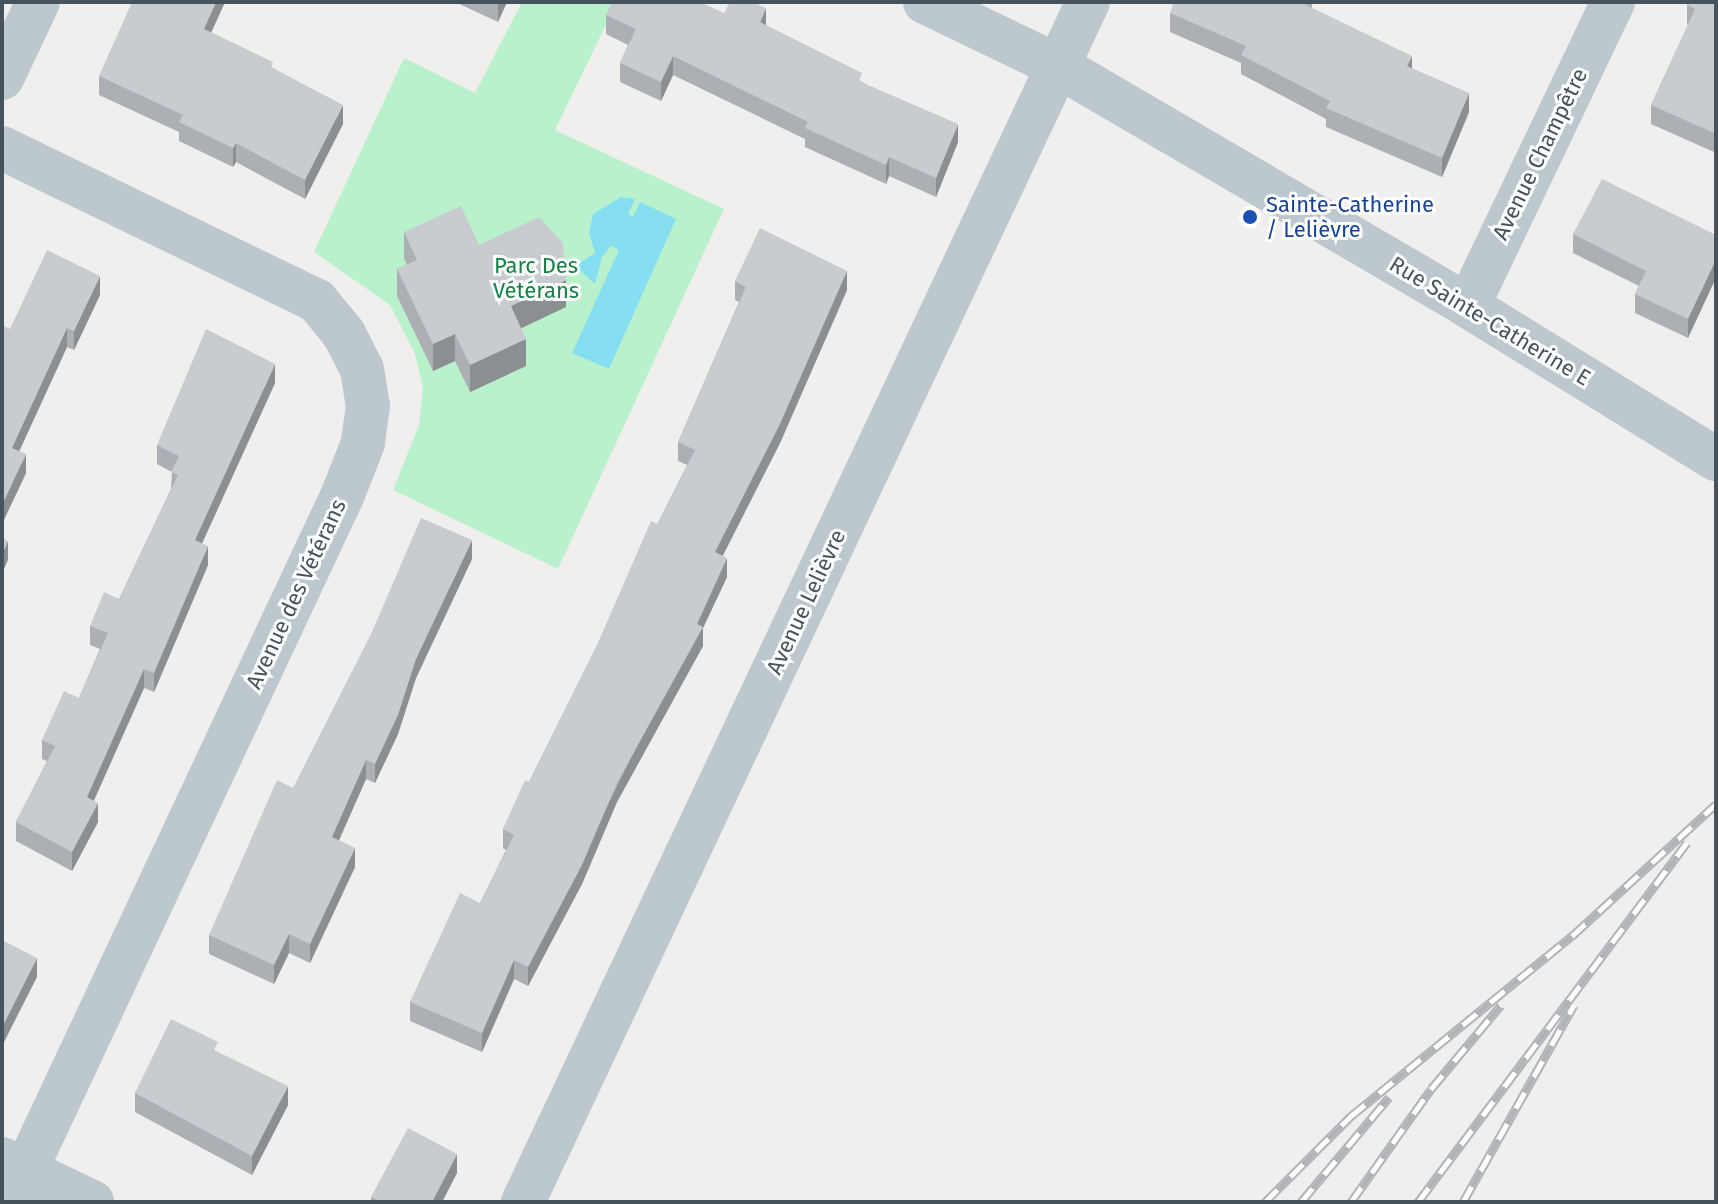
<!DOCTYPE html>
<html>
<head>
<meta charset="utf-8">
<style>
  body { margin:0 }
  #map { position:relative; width:1718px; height:1204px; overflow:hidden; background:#f1eeee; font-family:"Fira Sans",sans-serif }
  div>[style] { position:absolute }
  .green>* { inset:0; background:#baf1cd }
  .water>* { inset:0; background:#85dff0 }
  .minor>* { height:44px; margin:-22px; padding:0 22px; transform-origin:22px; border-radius:22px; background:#bcc7ce }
  .rail>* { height:9px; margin-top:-4.5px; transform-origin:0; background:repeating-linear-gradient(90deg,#fff 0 18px,#b0b4b9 0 36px); box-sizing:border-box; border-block:2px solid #b0b4b9 }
  .wall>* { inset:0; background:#acafb4 }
  .shaded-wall>* { inset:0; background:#8c8f92 }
  .building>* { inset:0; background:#c8ccd1 }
  .dots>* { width:22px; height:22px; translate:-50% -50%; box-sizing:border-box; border:4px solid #fff; border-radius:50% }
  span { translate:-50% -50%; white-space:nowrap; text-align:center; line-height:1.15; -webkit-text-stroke:6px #fff; paint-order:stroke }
  .street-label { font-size:22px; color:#46535d }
  .transit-label { font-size:22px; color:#164399 }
  .left { translate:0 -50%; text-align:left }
  .park-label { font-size:22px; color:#138244 }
  .frame { position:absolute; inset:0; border:4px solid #46535d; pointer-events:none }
</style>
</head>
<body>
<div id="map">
  <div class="green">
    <div style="clip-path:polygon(522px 2px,617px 2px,555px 130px,724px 209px,558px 569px,393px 490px,419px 425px,423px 388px,415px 354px,390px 305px,314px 252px,404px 58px,475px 93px)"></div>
  </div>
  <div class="water">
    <div style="clip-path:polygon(621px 197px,635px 199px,628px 214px,633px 217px,640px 202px,676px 219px,609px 369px,572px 353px,619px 250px,611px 246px,602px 257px,595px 284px,575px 266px,595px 253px,589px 233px,593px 214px)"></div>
  </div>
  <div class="minor">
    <div style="left:925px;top:2px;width:148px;rotate:25.7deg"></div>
    <div style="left:1058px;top:66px;width:475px;rotate:30.3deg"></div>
    <div style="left:1468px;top:306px;width:291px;rotate:31.7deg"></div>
    <div style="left:2px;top:78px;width:84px;rotate:-64.7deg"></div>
    <div style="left:2px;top:148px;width:350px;rotate:25.9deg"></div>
    <div style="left:317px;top:301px;width:43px;rotate:50.7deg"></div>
    <div style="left:344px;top:334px;width:39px;rotate:63deg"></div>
    <div style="left:362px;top:369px;width:37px;rotate:81deg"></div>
    <div style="left:368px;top:406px;width:37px;rotate:98deg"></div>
    <div style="left:363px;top:443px;width:55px;rotate:111.4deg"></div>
    <div style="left:343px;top:494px;width:782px;rotate:115.12deg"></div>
    <div style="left:1468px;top:306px;width:337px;rotate:-64.5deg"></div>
    <div style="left:2px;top:1159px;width:100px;rotate:25.5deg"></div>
    <div style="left:523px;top:1202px;width:1326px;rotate:-64.79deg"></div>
  </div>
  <div class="rail">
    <div style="left:1265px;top:1202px;width:122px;rotate:-45deg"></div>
    <div style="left:1351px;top:1116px;width:285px;rotate:-39.2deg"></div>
    <div style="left:1572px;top:936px;width:195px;rotate:-42.5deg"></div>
    <div style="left:1301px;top:1202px;width:137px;rotate:-50deg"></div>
    <div style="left:1351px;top:1202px;width:138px;rotate:-54.7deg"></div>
    <div style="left:1431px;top:1089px;width:109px;rotate:-50.2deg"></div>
    <div style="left:1418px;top:1202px;width:449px;rotate:-53.2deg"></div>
    <div style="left:1463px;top:1202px;width:226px;rotate:-60.6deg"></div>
  </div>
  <div class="wall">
    <div style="clip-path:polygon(225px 2px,211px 33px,273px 68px,343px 124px,305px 199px,236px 162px,233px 167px,179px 141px,179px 132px,99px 95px,99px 76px)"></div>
    <div style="clip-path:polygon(455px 2px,507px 2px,498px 22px)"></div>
    <div style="clip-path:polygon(1312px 2px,1312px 8px,1412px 68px,1469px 112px,1442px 177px,1326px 127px,1326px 119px,1241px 74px,1241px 63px,1170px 32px,1170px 13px)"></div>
    <div style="clip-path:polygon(1716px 2px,1714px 152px,1651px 124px,1651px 105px,1688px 25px,1687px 24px,1687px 5px)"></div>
    <div style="clip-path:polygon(724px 13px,766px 25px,862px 82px,958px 142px,936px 197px,889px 176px,886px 184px,805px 147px,805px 139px,673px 75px,661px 101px,620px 82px,620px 63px,628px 45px,606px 34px,606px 15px)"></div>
    <div style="clip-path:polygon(404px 232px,479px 245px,566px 307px,521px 328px,526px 366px,470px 392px,455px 361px,433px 371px,397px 296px,397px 269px,407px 265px,404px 259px)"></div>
    <div style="clip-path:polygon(1573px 234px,1716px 235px,1688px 338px,1635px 313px,1635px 294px,1639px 286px,1573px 253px)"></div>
    <div style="clip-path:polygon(735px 281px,847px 290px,780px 443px,723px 555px,727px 577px,703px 628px,703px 646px,617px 802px,582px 884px,528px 986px,514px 979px,482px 1052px,410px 1021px,410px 1002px,480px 903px,506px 850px,503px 848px,503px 829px,529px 782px,687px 465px,678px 461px,678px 442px,739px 302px,735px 300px)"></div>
    <div style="clip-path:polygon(100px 295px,74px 350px,67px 347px,19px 451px,26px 473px,2px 524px,10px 329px)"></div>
    <div style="clip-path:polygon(275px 383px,202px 543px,208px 565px,154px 692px,144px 688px,94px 800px,98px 822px,72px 871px,16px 841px,16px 822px,47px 761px,42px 759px,42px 740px,79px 698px,100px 649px,90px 645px,90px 626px,119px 599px,171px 489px,172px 472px,157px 464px,157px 445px)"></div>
    <div style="clip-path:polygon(472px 559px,416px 678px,398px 734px,375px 783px,366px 779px,339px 840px,355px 867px,310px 963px,289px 953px,274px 984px,209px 954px,209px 935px,293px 788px)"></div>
    <div style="clip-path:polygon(218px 1052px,288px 1105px,252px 1175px,135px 1112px,135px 1093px)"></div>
    <div style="clip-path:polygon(457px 1173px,442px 1202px,371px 1202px,371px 1197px)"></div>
  </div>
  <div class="shaded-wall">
    <div style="clip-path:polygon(216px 2px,225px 2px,204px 48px,204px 29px)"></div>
    <div style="clip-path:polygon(498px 2px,507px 2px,498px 22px)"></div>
    <div style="clip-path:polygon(766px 8px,766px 28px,760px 22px)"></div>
    <div style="clip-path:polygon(673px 56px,673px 75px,661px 101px,661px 82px)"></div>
    <div style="clip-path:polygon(1412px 56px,1412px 75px,1407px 66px)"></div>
    <div style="clip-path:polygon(1469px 93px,1469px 112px,1442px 177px,1442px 158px)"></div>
    <div style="clip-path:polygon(343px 105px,343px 124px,305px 199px,305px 180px)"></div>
    <div style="clip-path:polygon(958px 124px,958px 142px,936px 197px,936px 178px)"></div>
    <div style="clip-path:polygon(1716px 128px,1716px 147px,1714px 152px,1714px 133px)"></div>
    <div style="clip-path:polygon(236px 143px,236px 162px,233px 167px,233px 148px)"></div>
    <div style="clip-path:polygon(889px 157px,889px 176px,886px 184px,886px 165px)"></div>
    <div style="clip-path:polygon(1716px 259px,1716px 278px,1688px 338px,1688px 319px)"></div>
    <div style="clip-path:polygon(847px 271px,847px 290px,780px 443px,715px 571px,715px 552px)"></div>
    <div style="clip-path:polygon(100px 276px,100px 295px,74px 350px,74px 331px)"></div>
    <div style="clip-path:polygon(566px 280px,566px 307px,511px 333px,511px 306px)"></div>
    <div style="clip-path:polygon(67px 328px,67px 347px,12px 467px,12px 448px)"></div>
    <div style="clip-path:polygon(455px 334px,455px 361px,433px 371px,433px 344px)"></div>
    <div style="clip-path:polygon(526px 339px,526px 366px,470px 392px,470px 365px)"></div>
    <div style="clip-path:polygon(275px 364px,275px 383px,195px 559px,195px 540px)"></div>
    <div style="clip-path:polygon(26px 454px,26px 473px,2px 524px,2px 505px)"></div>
    <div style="clip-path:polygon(472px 540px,472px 559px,416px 678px,398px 734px,375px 783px,375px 764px,416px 659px)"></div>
    <div style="clip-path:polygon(8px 541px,8px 560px,2px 573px,2px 554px)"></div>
    <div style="clip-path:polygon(208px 546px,208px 565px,154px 692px,154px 673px)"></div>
    <div style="clip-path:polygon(727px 558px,727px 577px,703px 628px,703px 646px,617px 802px,582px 884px,528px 986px,528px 967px,697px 624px)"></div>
    <div style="clip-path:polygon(144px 669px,144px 688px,87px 816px,87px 797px)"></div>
    <div style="clip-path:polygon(366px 760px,366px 779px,332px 856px,332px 837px)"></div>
    <div style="clip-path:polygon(98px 803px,98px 822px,72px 871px,72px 852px)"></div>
    <div style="clip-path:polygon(355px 848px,355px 867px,310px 963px,310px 944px)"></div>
    <div style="clip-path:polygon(289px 934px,289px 953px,274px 984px,274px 965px)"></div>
    <div style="clip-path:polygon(37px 958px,37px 977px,2px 1046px,2px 1027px)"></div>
    <div style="clip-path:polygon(514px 960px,514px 979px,482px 1052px,482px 1033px)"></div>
    <div style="clip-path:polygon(288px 1086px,288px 1105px,252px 1175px,252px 1156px)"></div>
    <div style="clip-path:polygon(457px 1154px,457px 1173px,442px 1202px,432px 1202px)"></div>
  </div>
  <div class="building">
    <div style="clip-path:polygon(132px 2px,216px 2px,204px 29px,273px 62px,271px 67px,343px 105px,305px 180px,236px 143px,233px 148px,179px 122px,183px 115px,99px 76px)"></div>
    <div style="clip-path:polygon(612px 2px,700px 2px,724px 13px,730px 2px,752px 2px,766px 8px,760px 22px,862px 73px,859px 81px,958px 124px,936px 178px,889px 157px,886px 165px,805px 128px,808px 122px,673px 56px,661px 82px,620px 63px,636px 29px,606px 15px)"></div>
    <div style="clip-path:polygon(1174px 2px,1307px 2px,1306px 5px,1412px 56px,1407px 66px,1469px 93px,1442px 158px,1326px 108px,1330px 101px,1241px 55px,1246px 46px,1170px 13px)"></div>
    <div style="clip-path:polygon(1688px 2px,1716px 2px,1716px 128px,1714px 133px,1651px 105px,1695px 9px,1687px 5px)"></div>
    <div style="clip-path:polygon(1602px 179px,1716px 235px,1716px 259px,1688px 319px,1635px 294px,1646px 271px,1573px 234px)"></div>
    <div style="clip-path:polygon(461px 206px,479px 245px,539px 217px,563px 243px,566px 280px,511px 306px,526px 339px,470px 365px,455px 334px,433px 344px,397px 269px,417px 260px,404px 232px)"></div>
    <div style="clip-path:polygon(760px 228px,847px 271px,780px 424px,715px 552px,727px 558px,697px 624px,703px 627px,617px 783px,582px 865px,528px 967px,514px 960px,482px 1033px,410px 1002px,460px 893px,480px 903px,514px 835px,503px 829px,525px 780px,529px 782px,597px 645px,651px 521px,657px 524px,695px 450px,678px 442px,746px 287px,735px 281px)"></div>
    <div style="clip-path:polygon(47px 250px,100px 276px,74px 331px,67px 328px,12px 448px,26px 454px,2px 505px,2px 325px,10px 329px)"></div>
    <div style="clip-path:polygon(206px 329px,275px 364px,195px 540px,208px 546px,154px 673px,144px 669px,87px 797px,98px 803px,72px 852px,16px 822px,55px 746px,42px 740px,64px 691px,79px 698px,108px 633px,90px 626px,104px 592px,119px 599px,178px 475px,171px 472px,179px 456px,157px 445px)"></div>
    <div style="clip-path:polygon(421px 518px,472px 540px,416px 659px,398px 715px,375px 764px,366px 760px,332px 837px,355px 848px,310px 944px,289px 934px,274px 965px,209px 935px,277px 780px,293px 788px,372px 632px)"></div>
    <div style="clip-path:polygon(2px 538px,8px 541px,2px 554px)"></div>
    <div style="clip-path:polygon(2px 940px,37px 958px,2px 1027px)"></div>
    <div style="clip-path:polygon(171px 1019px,218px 1042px,214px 1050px,288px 1086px,252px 1156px,135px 1093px)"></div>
    <div style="clip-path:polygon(408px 1128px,457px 1154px,432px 1202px,381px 1202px,371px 1197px)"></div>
  </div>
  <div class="dots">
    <div style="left:1250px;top:217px;background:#1a4fb4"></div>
  </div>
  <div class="street-label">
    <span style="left:1540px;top:154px;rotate:-64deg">Avenue Champêtre</span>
    <span style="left:1490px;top:321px;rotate:31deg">Rue Sainte-Catherine E</span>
    <span style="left:296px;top:594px;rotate:-65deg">Avenue des Vétérans</span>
    <span style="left:806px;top:602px;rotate:-65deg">Avenue Lelièvre</span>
  </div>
  <div class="transit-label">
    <span class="left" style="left:1266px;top:217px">Sainte-Catherine<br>/ Lelièvre</span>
  </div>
  <div class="park-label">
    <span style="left:536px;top:278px">Parc Des<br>Vétérans</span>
  </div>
  <div class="frame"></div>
</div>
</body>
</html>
